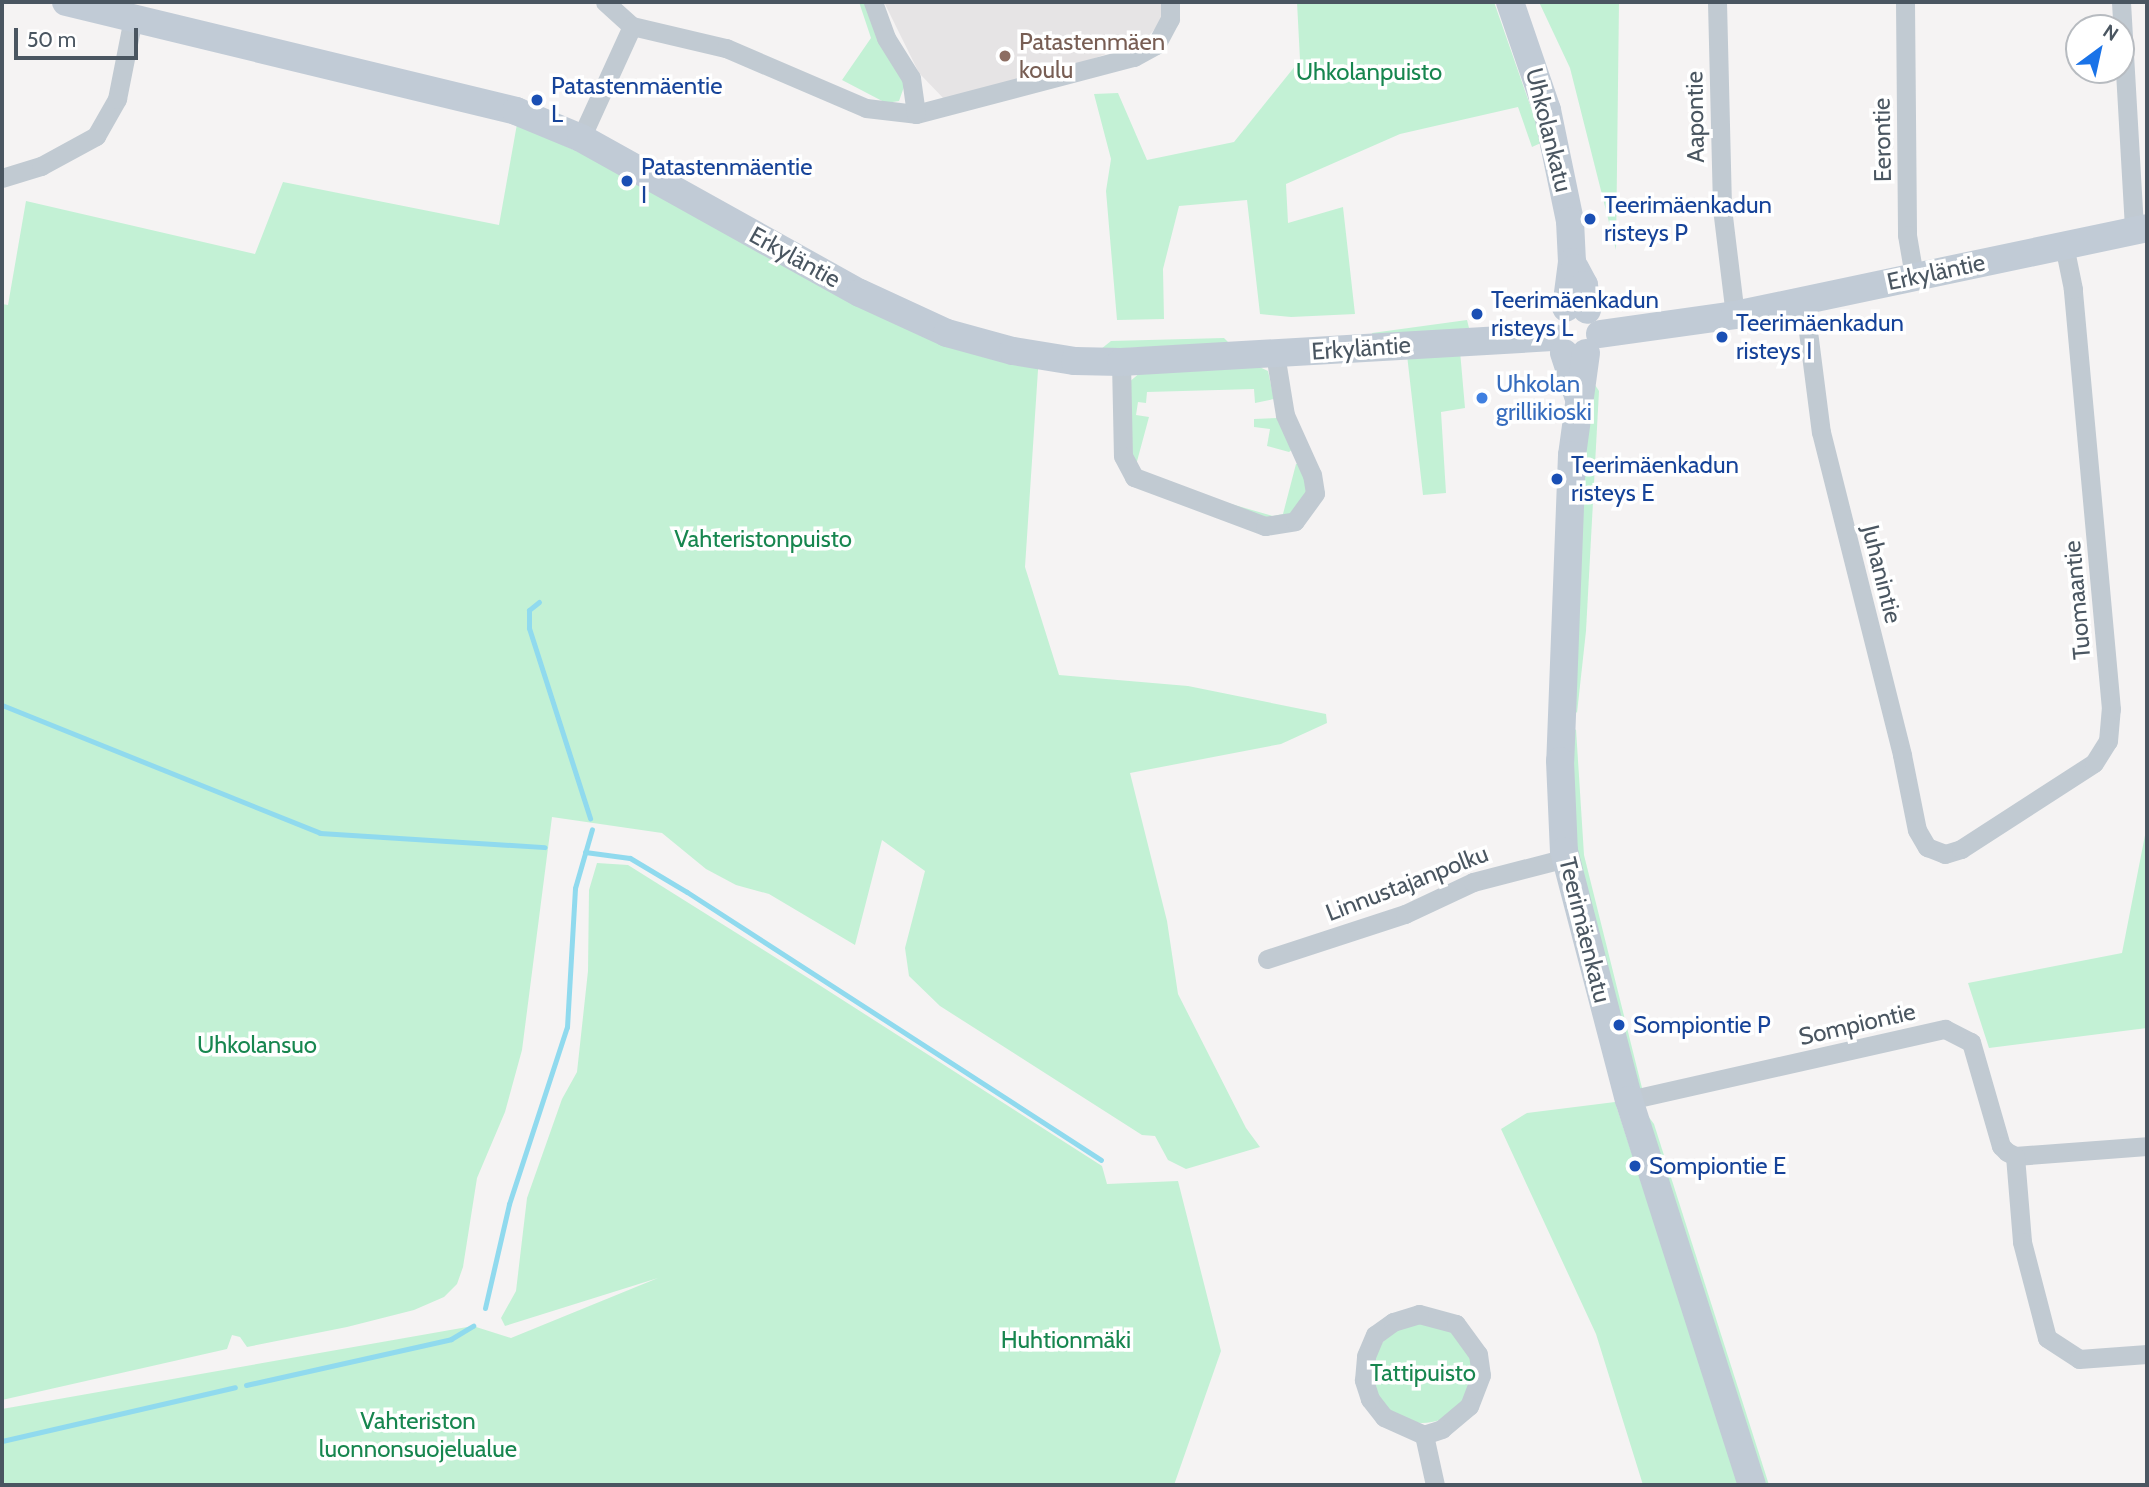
<!DOCTYPE html>
<html>
<head>
<meta charset="utf-8">
<style>
  body { margin:0 }
  #map { position:relative; width:2149px; height:1487px; overflow:hidden; background:#f5f3f3; font-family:Cabin,sans-serif }
  div>[style] { position:absolute }
  .education>* { inset:0; background:#e6e4e5 }
  .green>* { inset:0; background:#c3f1d5 }
  .round { border-radius:50% }
  .stream>* { height:5px; margin:-2.5px; padding:0 2.5px; transform-origin:2.5px; border-radius:2.5px; background:#90daee }
  .street>* { height:19px; margin:-9.5px; padding:0 9.5px; transform-origin:9.5px; border-radius:9.5px; background:#c1cad2 }
  .secondary>* { height:28px; margin:-14px; padding:0 14px; transform-origin:14px; border-radius:14px; background:#c1cbd6 }
  .dots>* { width:19px; height:19px; translate:-50% -50%; box-sizing:border-box; border:4px solid #fff; border-radius:50% }
  span { translate:-50% -50%; white-space:nowrap; text-align:center; line-height:1.15; -webkit-text-stroke:7px #fff; paint-order:stroke }
  .education-label { font-size:24px; color:#785e54 }
  .left { translate:0 -50%; text-align:left }
  .park-label { font-size:24px; color:#17864f }
  .transit-label { font-size:24px; color:#164399 }
  .street-label { font-size:24px; color:#4a5661 }
  .shop-label { font-size:24px; color:#366cbe }
  .frame { position:absolute; inset:0; border:4px solid #4a5661; pointer-events:none }
  .north { position:absolute; left:2065px; top:14px; width:70px; height:70px; box-sizing:border-box; background:#fff; border:2px solid #b7bbc0; border-radius:50%; rotate:33deg; font-size:19px; font-weight:700; line-height:28px; text-align:center; color:#4a5661 }
  .north::after { content:''; display:block; margin:auto; width:24px; height:32px; background:#1a73e8; clip-path:polygon(50% 0,100% 100%,50% 72%,0 100%) }
  .scale { position:absolute; left:14px; top:28px; width:124px; height:32px; box-sizing:border-box; border:4px solid #4a5661; border-top:0; padding-left:9px; font-size:21px; line-height:24px; white-space:nowrap; color:#4a5661; -webkit-text-stroke:5px #fff; paint-order:stroke }
</style>
</head>
<body>
<div id="map">
  <div class="education">
    <div style="clip-path:polygon(884px 2px,1160px 2px,1164px 10px,1160px 23px,1145px 40px,1045px 76px,947px 102px,919px 73px)"></div>
  </div>
  <div class="green">
    <div style="clip-path:polygon(859px 2px,867px 2px,905px 84px,899px 101px,886px 103px,842px 80px,871px 38px)"></div>
    <div style="clip-path:polygon(1297px 2px,1494px 2px,1543px 142px,1532px 147px,1518px 107px,1400px 134px,1286px 184px,1288px 223px,1343px 207px,1355px 314px,1291px 317px,1260px 314px,1247px 200px,1179px 206px,1163px 269px,1164px 319px,1117px 320px,1106px 191px,1111px 159px,1094px 94px,1118px 93px,1147px 160px,1234px 142px,1300px 60px)"></div>
    <div style="clip-path:polygon(1539px 2px,1619px 2px,1616px 250px,1570px 68px)"></div>
    <div style="clip-path:polygon(517px 124px,732px 222px,860px 293px,1039px 355px,1025px 567px,1059px 675px,1188px 686px,1326px 714px,1327px 723px,1281px 744px,1130px 773px,1167px 921px,1178px 994px,1246px 1128px,1260px 1147px,1186px 1169px,1168px 1160px,1155px 1136px,1142px 1135px,940px 1006px,909px 976px,905px 948px,925px 871px,882px 840px,855px 945px,769px 894px,736px 885px,706px 869px,662px 833px,552px 817px,522px 1050px,505px 1112px,477px 1178px,463px 1267px,457px 1284px,444px 1297px,414px 1310px,347px 1327px,247px 1347px,240px 1337px,232px 1335px,227px 1349px,2px 1400px,2px 304px,8px 305px,26px 201px,255px 254px,283px 182px,499px 225px)"></div>
    <div style="clip-path:polygon(1467px 320px,1469px 328px,1374px 339px,1372px 333px)"></div>
    <div style="clip-path:polygon(1224px 338px,1230px 344px,1101px 349px,1111px 341px)"></div>
    <div style="clip-path:polygon(1460px 351px,1465px 408px,1441px 412px,1446px 493px,1423px 495px,1407px 355px)"></div>
    <div style="clip-path:polygon(1253px 364px,1268px 371px,1274px 399px,1255px 403px,1254px 389px,1147px 392px,1146px 403px,1138px 402px,1136px 415px,1149px 417px,1136px 465px,1139px 472px,1154px 482px,1273px 516px,1283px 514px,1296px 464px,1302px 462px,1310px 493px,1296px 515px,1273px 522px,1153px 486px,1133px 474px,1127px 459px,1128px 383px,1141px 372px)"></div>
    <div style="clip-path:polygon(1595px 385px,1599px 391px,1586px 631px,1577px 713px,1573px 708px,1584px 454px)"></div>
    <div style="clip-path:polygon(1278px 418px,1294px 448px,1289px 452px,1267px 446px,1270px 429px,1254px 427px,1254px 419px)"></div>
    <div style="clip-path:polygon(1576px 729px,1584px 855px,1643px 1092px,1636px 1088px,1571px 826px,1572px 734px)"></div>
    <div style="clip-path:polygon(2147px 825px,2147px 1028px,1989px 1048px,1968px 983px,2122px 953px)"></div>
    <div style="clip-path:polygon(597px 863px,628px 865px,813px 981px,1102px 1166px,1107px 1184px,1178px 1181px,1221px 1351px,1174px 1485px,2px 1485px,2px 1409px,473px 1326px,511px 1338px,658px 1278px,505px 1326px,501px 1318px,516px 1291px,527px 1198px,562px 1099px,577px 1072px,588px 971px,589px 890px)"></div>
    <div style="clip-path:polygon(1615px 1102px,1740px 1485px,1643px 1485px,1596px 1334px,1501px 1129px,1527px 1113px)"></div>
    <div style="clip-path:polygon(1648px 1116px,1654px 1124px,1769px 1485px,1760px 1485px)"></div>
    <div class="round" style="left:1372px;top:1323px;width:100px;height:100px"></div>
  </div>
  <div class="stream">
    <div style="left:539px;top:602px;width:13px;rotate:141deg"></div>
    <div style="left:529px;top:610px;width:18px;rotate:90deg"></div>
    <div style="left:529px;top:628px;width:200px;rotate:72.2deg"></div>
    <div style="left:2px;top:705px;width:343px;rotate:21.9deg"></div>
    <div style="left:320px;top:833px;width:225px;rotate:3.6deg"></div>
    <div style="left:585px;top:852px;width:45px;rotate:7.6deg"></div>
    <div style="left:630px;top:858px;width:66px;rotate:30.8deg"></div>
    <div style="left:687px;top:892px;width:493px;rotate:32.9deg"></div>
    <div style="left:485px;top:1308px;width:107px;rotate:-77deg"></div>
    <div style="left:509px;top:1204px;width:186px;rotate:-71.9deg"></div>
    <div style="left:567px;top:1027px;width:139px;rotate:-86.7deg"></div>
    <div style="left:575px;top:888px;width:61px;rotate:-73.9deg"></div>
    <div style="left:246px;top:1385px;width:210px;rotate:-12.6deg"></div>
    <div style="left:451px;top:1339px;width:26px;rotate:-31deg"></div>
    <div style="left:2px;top:1441px;width:239px;rotate:-13deg"></div>
  </div>
  <div class="street">
    <div style="left:605px;top:2px;width:36px;rotate:42deg"></div>
    <div style="left:632px;top:26px;width:97px;rotate:13.2deg"></div>
    <div style="left:726px;top:48px;width:152px;rotate:23.2deg"></div>
    <div style="left:866px;top:108px;width:50px;rotate:6.8deg"></div>
    <div style="left:916px;top:114px;width:225px;rotate:-14.7deg"></div>
    <div style="left:1134px;top:57px;width:25px;rotate:-29deg"></div>
    <div style="left:1156px;top:45px;width:30px;rotate:-62deg"></div>
    <div style="left:1170px;top:19px;width:17px;rotate:-90deg"></div>
    <div style="left:873px;top:2px;width:38px;rotate:70deg"></div>
    <div style="left:886px;top:38px;width:47px;rotate:58deg"></div>
    <div style="left:911px;top:78px;width:36px;rotate:82deg"></div>
    <div style="left:1717px;top:2px;width:206px;rotate:88.6deg"></div>
    <div style="left:1722px;top:208px;width:108px;rotate:83.1deg"></div>
    <div style="left:1905px;top:2px;width:233px;rotate:89.5deg"></div>
    <div style="left:1907px;top:235px;width:42px;rotate:80.3deg"></div>
    <div style="left:2121px;top:2px;width:228px;rotate:86.7deg"></div>
    <div style="left:581px;top:138px;width:123px;rotate:-65.5deg"></div>
    <div style="left:2px;top:178px;width:41px;rotate:-17.1deg"></div>
    <div style="left:41px;top:166px;width:63px;rotate:-28.6deg"></div>
    <div style="left:96px;top:136px;width:43px;rotate:-60.4deg"></div>
    <div style="left:117px;top:99px;width:83px;rotate:-78.8deg"></div>
    <div style="left:1804px;top:300px;width:133px;rotate:82.7deg"></div>
    <div style="left:1821px;top:432px;width:333px;rotate:75.9deg"></div>
    <div style="left:1902px;top:755px;width:76px;rotate:78.7deg"></div>
    <div style="left:1917px;top:830px;width:20px;rotate:60deg"></div>
    <div style="left:1927px;top:847px;width:19px;rotate:21deg"></div>
    <div style="left:1945px;top:854px;width:17px;rotate:-17deg"></div>
    <div style="left:1961px;top:849px;width:158px;rotate:-32.9deg"></div>
    <div style="left:2094px;top:763px;width:26px;rotate:-58deg"></div>
    <div style="left:2108px;top:741px;width:32px;rotate:-85deg"></div>
    <div style="left:2111px;top:709px;width:422px;rotate:-95.2deg"></div>
    <div style="left:2073px;top:289px;width:45px;rotate:-101.6deg"></div>
    <div style="left:1121px;top:362px;width:94px;rotate:88.8deg"></div>
    <div style="left:1123px;top:456px;width:24px;rotate:62deg"></div>
    <div style="left:1134px;top:477px;width:140px;rotate:20.5deg"></div>
    <div style="left:1265px;top:526px;width:30px;rotate:-9deg"></div>
    <div style="left:1295px;top:521px;width:34px;rotate:-54deg"></div>
    <div style="left:1315px;top:493px;width:18px;rotate:-99deg"></div>
    <div style="left:1312px;top:475px;width:66px;rotate:-114.2deg"></div>
    <div style="left:1285px;top:415px;width:62px;rotate:-99.3deg"></div>
    <div style="left:1267px;top:959px;width:145px;rotate:-18.1deg"></div>
    <div style="left:1405px;top:914px;width:75px;rotate:-25.2deg"></div>
    <div style="left:1473px;top:882px;width:96px;rotate:-14.5deg"></div>
    <div style="left:1629px;top:1100px;width:324px;rotate:-12.7deg"></div>
    <div style="left:1945px;top:1029px;width:29px;rotate:27deg"></div>
    <div style="left:1971px;top:1042px;width:108px;rotate:73.9deg"></div>
    <div style="left:2001px;top:1146px;width:8px;rotate:45deg"></div>
    <div style="left:2007px;top:1152px;width:9px;rotate:27deg"></div>
    <div style="left:2015px;top:1156px;width:132px;rotate:-4.3deg"></div>
    <div style="left:2015px;top:1156px;width:86px;rotate:85.3deg"></div>
    <div style="left:2022px;top:1242px;width:99px;rotate:75.4deg"></div>
    <div style="left:2047px;top:1338px;width:38px;rotate:33deg"></div>
    <div style="left:2079px;top:1359px;width:68px;rotate:-4.2deg"></div>
    <div style="left:1419px;top:1314px;width:38px;rotate:15deg"></div>
    <div style="left:1456px;top:1324px;width:37px;rotate:54deg"></div>
    <div style="left:1478px;top:1354px;width:21px;rotate:82deg"></div>
    <div style="left:1481px;top:1375px;width:33px;rotate:111deg"></div>
    <div style="left:1469px;top:1406px;width:35px;rotate:140deg"></div>
    <div style="left:1442px;top:1429px;width:19px;rotate:162deg"></div>
    <div style="left:1424px;top:1435px;width:44px;rotate:-155.8deg"></div>
    <div style="left:1384px;top:1417px;width:23px;rotate:-128deg"></div>
    <div style="left:1370px;top:1399px;width:20px;rotate:-108deg"></div>
    <div style="left:1364px;top:1380px;width:24px;rotate:-85deg"></div>
    <div style="left:1366px;top:1356px;width:23px;rotate:-67deg"></div>
    <div style="left:1375px;top:1335px;width:22px;rotate:-36deg"></div>
    <div style="left:1393px;top:1322px;width:27px;rotate:-17deg"></div>
    <div style="left:1424px;top:1435px;width:51px;rotate:77.6deg"></div>
  </div>
  <div class="secondary">
    <div style="left:66px;top:2px;width:463px;rotate:13.6deg"></div>
    <div style="left:516px;top:111px;width:70px;rotate:22.6deg"></div>
    <div style="left:581px;top:138px;width:319px;rotate:29.1deg"></div>
    <div style="left:860px;top:293px;width:96px;rotate:24.7deg"></div>
    <div style="left:947px;top:333px;width:68px;rotate:15.3deg"></div>
    <div style="left:1013px;top:351px;width:63px;rotate:9.2deg"></div>
    <div style="left:1075px;top:361px;width:46px;rotate:1.2deg"></div>
    <div style="left:1121px;top:362px;width:432px;rotate:-3.3deg"></div>
    <div style="left:1510px;top:2px;width:114px;rotate:71.1deg"></div>
    <div style="left:1547px;top:110px;width:113px;rotate:78.3deg"></div>
    <div style="left:1570px;top:221px;width:41px;rotate:87.2deg"></div>
    <div style="left:1572px;top:262px;width:46px;rotate:97.4deg"></div>
    <div style="left:1575px;top:268px;width:19px;rotate:62deg"></div>
    <div style="left:1584px;top:285px;width:25px;rotate:83deg"></div>
    <div style="left:1600px;top:334px;width:136px;rotate:-8deg"></div>
    <div style="left:1735px;top:315px;width:421px;rotate:-11.9deg"></div>
    <div style="left:1564px;top:353px;width:45px;rotate:72deg"></div>
    <div style="left:1586px;top:353px;width:103px;rotate:97.8deg"></div>
    <div style="left:1572px;top:455px;width:306px;rotate:92.2deg"></div>
    <div style="left:1560px;top:761px;width:90px;rotate:87.5deg"></div>
    <div style="left:1564px;top:851px;width:257px;rotate:75.4deg"></div>
    <div style="left:1629px;top:1100px;width:404px;rotate:72.3deg"></div>
  </div>
  <div class="dots">
    <div style="left:1005px;top:56px;background:#8d6e63"></div>
    <div style="left:537px;top:100px;background:#1a4fb4"></div>
    <div style="left:627px;top:181px;background:#1a4fb4"></div>
    <div style="left:1590px;top:219px;background:#1a4fb4"></div>
    <div style="left:1477px;top:314px;background:#1a4fb4"></div>
    <div style="left:1722px;top:337px;background:#1a4fb4"></div>
    <div style="left:1482px;top:398px;background:#3f7fe0"></div>
    <div style="left:1557px;top:479px;background:#1a4fb4"></div>
    <div style="left:1619px;top:1025px;background:#1a4fb4"></div>
    <div style="left:1635px;top:1166px;background:#1a4fb4"></div>
  </div>
  <div class="education-label">
    <span class="left" style="left:1019px;top:56px">Patastenmäen<br>koulu</span>
  </div>
  <div class="park-label">
    <span style="left:1369px;top:72px">Uhkolanpuisto</span>
    <span style="left:763px;top:539px">Vahteristonpuisto</span>
    <span style="left:257px;top:1045px">Uhkolansuo</span>
    <span style="left:1066px;top:1340px">Huhtionmäki</span>
    <span style="left:1423px;top:1373px">Tattipuisto</span>
    <span style="left:418px;top:1435px">Vahteriston<br>luonnonsuojelualue</span>
  </div>
  <div class="transit-label">
    <span class="left" style="left:551px;top:100px">Patastenmäentie<br>L</span>
    <span class="left" style="left:641px;top:181px">Patastenmäentie<br>I</span>
    <span class="left" style="left:1604px;top:219px">Teerimäenkadun<br>risteys P</span>
    <span class="left" style="left:1491px;top:314px">Teerimäenkadun<br>risteys L</span>
    <span class="left" style="left:1736px;top:337px">Teerimäenkadun<br>risteys I</span>
    <span class="left" style="left:1571px;top:479px">Teerimäenkadun<br>risteys E</span>
    <span class="left" style="left:1633px;top:1025px">Sompiontie P</span>
    <span class="left" style="left:1649px;top:1166px">Sompiontie E</span>
  </div>
  <div class="street-label">
    <span style="left:1695px;top:117px;rotate:-91deg">Aapontie</span>
    <span style="left:1549px;top:130px;rotate:76deg">Uhkolankatu</span>
    <span style="left:1882px;top:140px;rotate:-91deg">Eerontie</span>
    <span style="left:795px;top:257px;rotate:29deg">Erkyläntie</span>
    <span style="left:1936px;top:272px;rotate:-12deg">Erkyläntie</span>
    <span style="left:1361px;top:348px;rotate:-4deg">Erkyläntie</span>
    <span style="left:1882px;top:574px;rotate:76deg">Juhanintie</span>
    <span style="left:2077px;top:600px;rotate:-95deg">Tuomaantie</span>
    <span style="left:1407px;top:883px;rotate:-21deg">Linnustajanpolku</span>
    <span style="left:1585px;top:930px;rotate:76deg">Teerimäenkatu</span>
    <span style="left:1857px;top:1024px;rotate:-13deg">Sompiontie</span>
  </div>
  <div class="shop-label">
    <span class="left" style="left:1496px;top:398px">Uhkolan<br>grillikioski</span>
  </div>
  <div class="frame"></div>
  <div class="north">N</div>
  <div class="scale">50 m</div>
</div>
</body>
</html>
